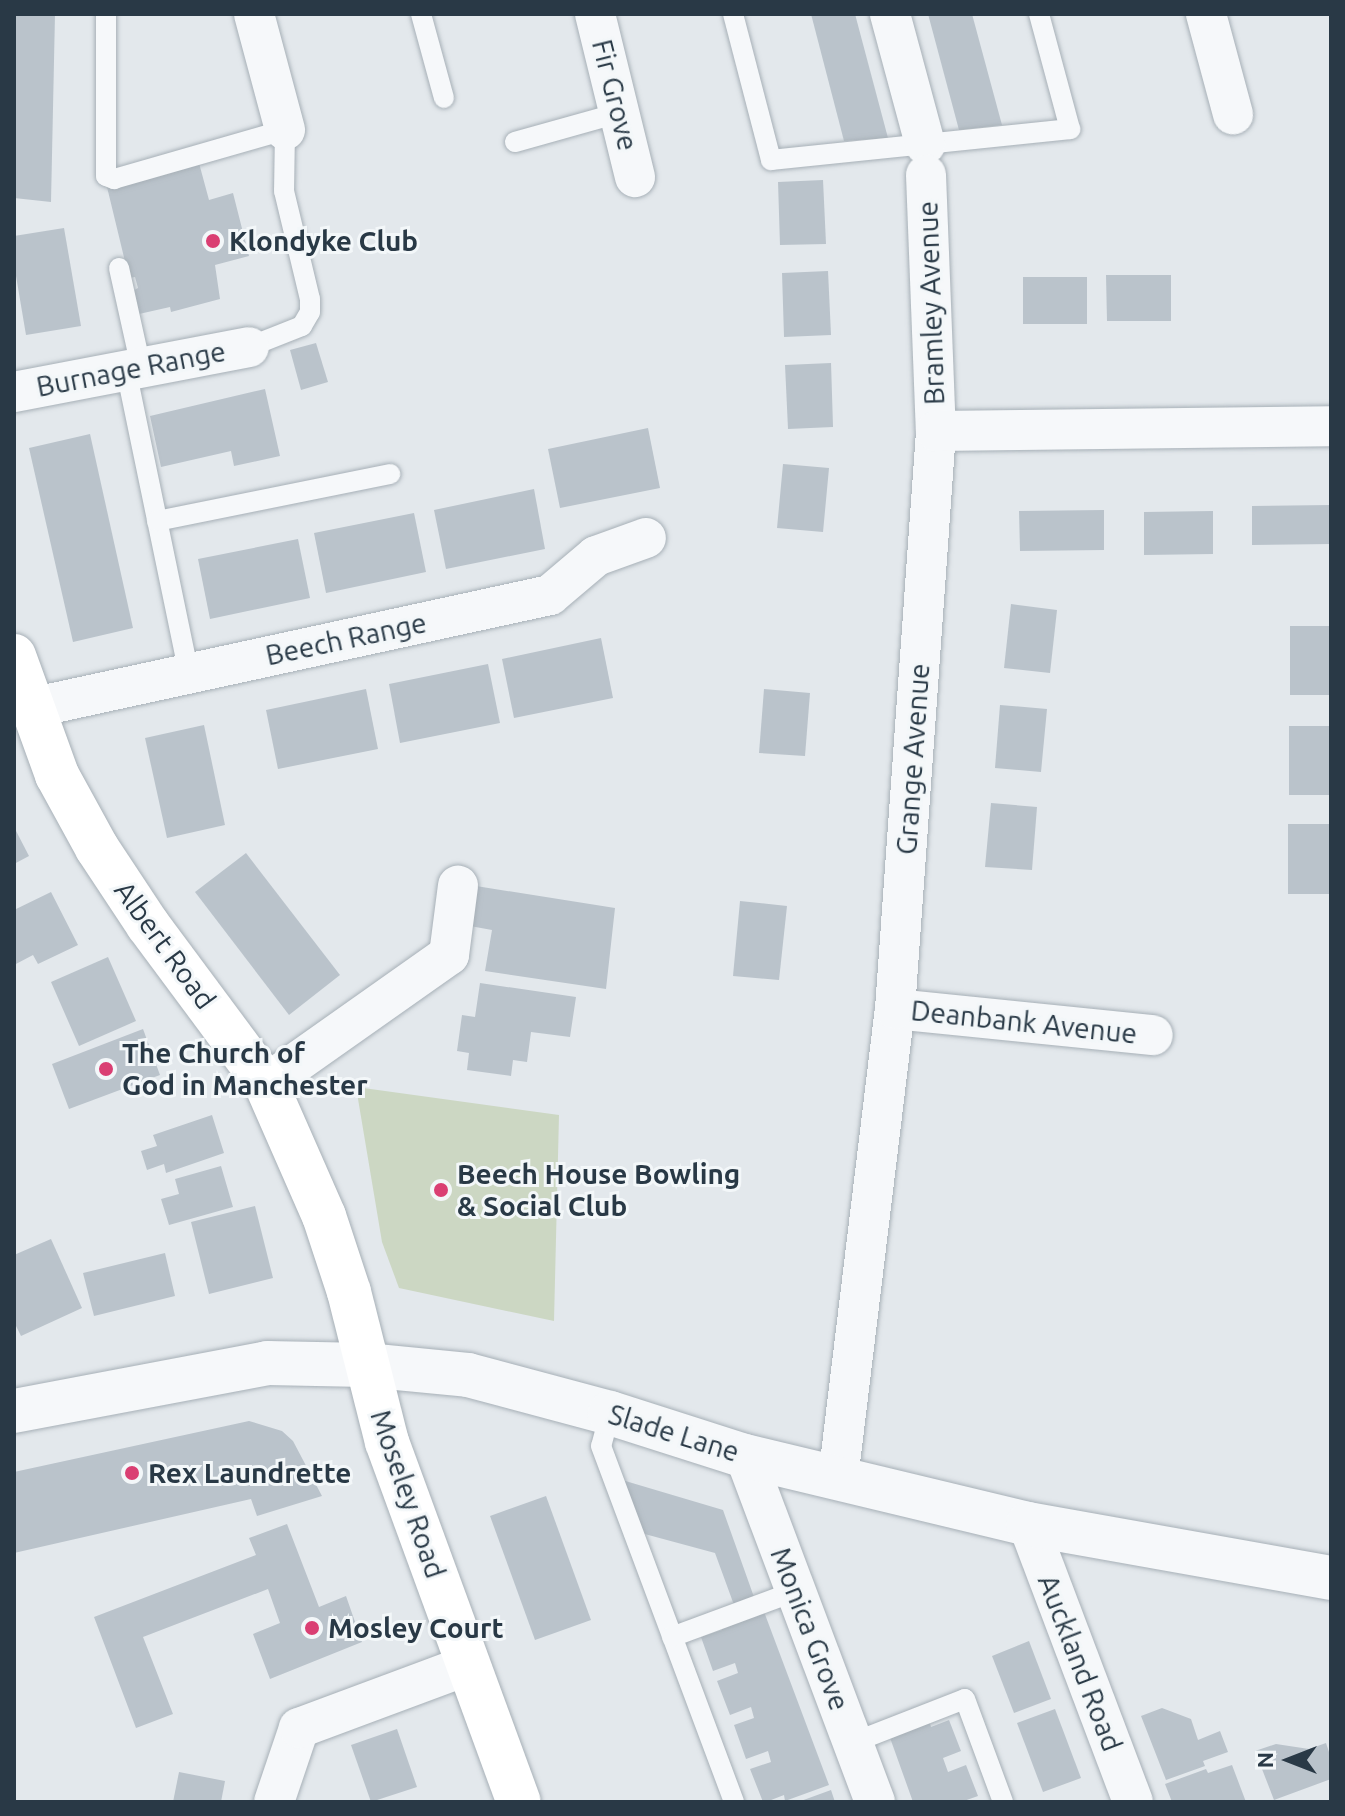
<!DOCTYPE html>
<html>
<head>
<meta charset="utf-8">
<style>
  body { margin:0 }
  #map { position:relative; width:1345px; height:1816px; overflow:hidden; background:#e3e8ec; font-family:Ubuntu,sans-serif }
  div>[style] { position:absolute }
  .green>* { inset:0; background:#ccd7c3 }
  .building>* { inset:0; background:#bac3cb }
  .roads { filter:drop-shadow(0 0 2px #a7b0b7) drop-shadow(0 0 2px #a7b0b7) }
  .service>* { height:20px; margin:-10px; padding:0 10px; transform-origin:10px; border-radius:10px; background:#f6f8fa }
  .minor>* { height:40px; margin:-20px; padding:0 20px; transform-origin:20px; border-radius:20px; background:#f6f8fa }
  .tertiary>* { height:44px; margin:-22px; padding:0 22px; transform-origin:22px; border-radius:22px; background:#f6f8fa }
  .secondary>* { height:44px; margin:-22px; padding:0 22px; transform-origin:22px; border-radius:22px; background:#fff }
  .dots>* { width:22px; height:22px; translate:-50% -50%; box-sizing:border-box; border:4px solid #f3f7f9; border-radius:50% }
  span { translate:-50% -50%; white-space:nowrap; text-align:center; line-height:1.15; -webkit-text-stroke:6px #f3f7f9; paint-order:stroke }
  .street-label { font-size:28px; color:#293946 }
  .poi-label { font-size:28px; color:#293946; font-weight:700 }
  .left { translate:0 -50%; text-align:left }
  .frame { position:absolute; inset:0; border:16px solid #293946; pointer-events:none }
  .north { position:absolute; left:1249px; top:1720px; width:80px; height:80px; -webkit-text-stroke:6px #f3f7f9; paint-order:stroke; rotate:270deg; font-size:22px; font-weight:700; line-height:32px; text-align:center; color:#293946 }
  .north::after { content:''; display:block; margin:auto; width:28px; height:36px; background:#293946; clip-path:polygon(50% 0,100% 100%,50% 72%,0 100%) }
</style>
</head>
<body>
<div id="map">
  <div class="green">
    <div style="clip-path:polygon(356px 1087px,559px 1115px,554px 1321px,399px 1288px,382px 1242px)"></div>
  </div>
  <div class="building">
    <div style="clip-path:polygon(14px 14px,55px 14px,51px 202px,14px 198px)"></div>
    <div style="clip-path:polygon(811px 14px,855px 14px,888px 138px,844px 141px)"></div>
    <div style="clip-path:polygon(928px 14px,972px 14px,1002px 125px,959px 130px)"></div>
    <div style="clip-path:polygon(199px 163px,209px 200px,233px 193px,249px 256px,215px 265px,220px 299px,171px 312px,170px 307px,139px 314px,133px 291px,138px 288px,135px 277px,129px 278px,107px 187px)"></div>
    <div style="clip-path:polygon(823px 180px,826px 244px,780px 245px,778px 182px)"></div>
    <div style="clip-path:polygon(64px 228px,81px 326px,26px 335px,14px 264px,14px 236px)"></div>
    <div style="clip-path:polygon(828px 271px,831px 335px,784px 337px,782px 273px)"></div>
    <div style="clip-path:polygon(1106px 275px,1171px 275px,1171px 321px,1107px 321px)"></div>
    <div style="clip-path:polygon(1023px 277px,1087px 277px,1087px 324px,1023px 324px)"></div>
    <div style="clip-path:polygon(316px 343px,328px 382px,301px 390px,290px 350px)"></div>
    <div style="clip-path:polygon(831px 363px,833px 427px,788px 429px,785px 365px)"></div>
    <div style="clip-path:polygon(265px 389px,280px 456px,234px 466px,231px 451px,161px 467px,150px 416px)"></div>
    <div style="clip-path:polygon(648px 428px,660px 488px,560px 508px,548px 449px)"></div>
    <div style="clip-path:polygon(90px 434px,133px 628px,73px 642px,29px 448px)"></div>
    <div style="clip-path:polygon(783px 464px,829px 468px,823px 532px,777px 528px)"></div>
    <div style="clip-path:polygon(534px 489px,545px 549px,446px 569px,434px 510px)"></div>
    <div style="clip-path:polygon(1331px 505px,1331px 544px,1252px 545px,1252px 506px)"></div>
    <div style="clip-path:polygon(1104px 510px,1104px 550px,1020px 551px,1019px 511px)"></div>
    <div style="clip-path:polygon(1213px 511px,1213px 554px,1144px 555px,1144px 512px)"></div>
    <div style="clip-path:polygon(414px 513px,426px 572px,326px 593px,314px 533px)"></div>
    <div style="clip-path:polygon(298px 539px,310px 598px,210px 619px,198px 559px)"></div>
    <div style="clip-path:polygon(1011px 604px,1057px 610px,1050px 673px,1004px 668px)"></div>
    <div style="clip-path:polygon(1290px 626px,1331px 626px,1331px 695px,1290px 695px)"></div>
    <div style="clip-path:polygon(601px 638px,613px 698px,514px 718px,502px 659px)"></div>
    <div style="clip-path:polygon(488px 664px,500px 723px,400px 743px,389px 684px)"></div>
    <div style="clip-path:polygon(366px 689px,378px 749px,278px 769px,266px 710px)"></div>
    <div style="clip-path:polygon(764px 689px,810px 693px,805px 756px,759px 753px)"></div>
    <div style="clip-path:polygon(1000px 705px,1047px 709px,1041px 772px,995px 768px)"></div>
    <div style="clip-path:polygon(204px 725px,225px 825px,167px 838px,145px 738px)"></div>
    <div style="clip-path:polygon(1289px 726px,1330px 726px,1330px 795px,1289px 795px)"></div>
    <div style="clip-path:polygon(991px 803px,1037px 807px,1032px 870px,985px 867px)"></div>
    <div style="clip-path:polygon(1288px 824px,1329px 824px,1329px 894px,1288px 894px)"></div>
    <div style="clip-path:polygon(14px 827px,29px 856px,14px 864px)"></div>
    <div style="clip-path:polygon(246px 853px,340px 975px,289px 1015px,195px 892px)"></div>
    <div style="clip-path:polygon(476px 886px,615px 908px,606px 989px,485px 971px,492px 930px,470px 926px)"></div>
    <div style="clip-path:polygon(51px 892px,78px 945px,38px 964px,33px 955px,14px 965px,14px 910px)"></div>
    <div style="clip-path:polygon(740px 901px,787px 906px,779px 980px,733px 976px)"></div>
    <div style="clip-path:polygon(108px 957px,136px 1021px,79px 1046px,51px 982px)"></div>
    <div style="clip-path:polygon(480px 983px,576px 997px,570px 1037px,531px 1032px,527px 1062px,513px 1060px,511px 1076px,467px 1070px,469px 1053px,457px 1051px,462px 1015px,475px 1017px)"></div>
    <div style="clip-path:polygon(143px 1029px,160px 1075px,69px 1109px,52px 1064px)"></div>
    <div style="clip-path:polygon(212px 1115px,224px 1153px,166px 1173px,164px 1164px,147px 1170px,141px 1151px,157px 1146px,153px 1135px)"></div>
    <div style="clip-path:polygon(221px 1166px,233px 1207px,169px 1225px,161px 1199px,179px 1194px,175px 1179px)"></div>
    <div style="clip-path:polygon(255px 1206px,273px 1278px,209px 1294px,191px 1222px)"></div>
    <div style="clip-path:polygon(51px 1239px,82px 1308px,21px 1336px,14px 1322px,14px 1255px)"></div>
    <div style="clip-path:polygon(165px 1253px,175px 1296px,94px 1316px,83px 1273px)"></div>
    <div style="clip-path:polygon(249px 1421px,282px 1431px,293px 1441px,322px 1496px,257px 1516px,251px 1499px,14px 1553px,14px 1472px)"></div>
    <div style="clip-path:polygon(622px 1480px,723px 1510px,754px 1597px,734px 1605px,715px 1553px,641px 1533px)"></div>
    <div style="clip-path:polygon(546px 1496px,591px 1620px,535px 1640px,490px 1516px)"></div>
    <div style="clip-path:polygon(287px 1524px,319px 1607px,346px 1596px,362px 1642px,270px 1679px,253px 1634px,280px 1623px,268px 1589px,143px 1637px,173px 1714px,136px 1728px,94px 1617px,256px 1555px,249px 1538px)"></div>
    <div style="clip-path:polygon(763px 1609px,829px 1785px,785px 1801px,784px 1795px,766px 1802px,763px 1802px,750px 1769px,771px 1762px,768px 1751px,746px 1759px,734px 1725px,754px 1718px,751px 1707px,730px 1715px,717px 1681px,738px 1673px,735px 1663px,713px 1671px,701px 1637px,722px 1630px,720px 1625px)"></div>
    <div style="clip-path:polygon(1029px 1641px,1051px 1699px,1014px 1713px,992px 1656px)"></div>
    <div style="clip-path:polygon(1162px 1708px,1191px 1719px,1198px 1740px,1220px 1731px,1228px 1752px,1203px 1761px,1205px 1766px,1166px 1780px,1141px 1716px)"></div>
    <div style="clip-path:polygon(1055px 1709px,1081px 1778px,1043px 1792px,1017px 1723px)"></div>
    <div style="clip-path:polygon(929px 1720px,931px 1727px,949px 1720px,961px 1751px,943px 1758px,948px 1772px,966px 1765px,978px 1796px,961px 1802px,913px 1802px,889px 1735px)"></div>
    <div style="clip-path:polygon(397px 1729px,417px 1787px,371px 1802px,351px 1745px)"></div>
    <div style="clip-path:polygon(1326px 1743px,1331px 1758px,1331px 1779px,1274px 1800px,1255px 1751px,1276px 1744px,1309px 1749px)"></div>
    <div style="clip-path:polygon(1232px 1765px,1246px 1802px,1172px 1802px,1165px 1784px,1206px 1769px,1208px 1773px)"></div>
    <div style="clip-path:polygon(179px 1772px,225px 1781px,221px 1802px,173px 1802px)"></div>
    <div style="clip-path:polygon(831px 1790px,835px 1802px,798px 1802px)"></div>
  </div>
  <div class="roads">
    <div class="service">
      <div style="left:106px;top:14px;width:162px;rotate:90deg"></div>
      <div style="left:106px;top:176px;width:9px;rotate:21deg"></div>
      <div style="left:114px;top:179px;width:178px;rotate:-16deg"></div>
      <div style="left:285px;top:130px;width:61px;rotate:90.9deg"></div>
      <div style="left:284px;top:191px;width:111px;rotate:76.5deg"></div>
      <div style="left:310px;top:299px;width:13px;rotate:90deg"></div>
      <div style="left:310px;top:312px;width:16px;rotate:120deg"></div>
      <div style="left:302px;top:326px;width:57px;rotate:158.4deg"></div>
      <div style="left:421px;top:14px;width:87px;rotate:74.7deg"></div>
      <div style="left:733px;top:14px;width:151px;rotate:75.4deg"></div>
      <div style="left:771px;top:160px;width:301px;rotate:-5.9deg"></div>
      <div style="left:1070px;top:129px;width:119px;rotate:-105.1deg"></div>
      <div style="left:515px;top:142px;width:108px;rotate:-15.6deg"></div>
      <div style="left:119px;top:268px;width:101px;rotate:77.5deg"></div>
      <div style="left:126px;top:370px;width:309px;rotate:78.3deg"></div>
      <div style="left:157px;top:521px;width:238px;rotate:-11.4deg"></div>
      <div style="left:610px;top:1413px;width:34px;rotate:105deg"></div>
      <div style="left:601px;top:1446px;width:380px;rotate:69.5deg"></div>
      <div style="left:672px;top:1637px;width:132px;rotate:-20.4deg"></div>
      <div style="left:852px;top:1743px;width:121px;rotate:-21.3deg"></div>
      <div style="left:965px;top:1699px;width:110px;rotate:69.7deg"></div>
    </div>
    <div class="minor">
      <div style="left:254px;top:14px;width:120px;rotate:75deg"></div>
      <div style="left:595px;top:14px;width:168px;rotate:76.2deg"></div>
      <div style="left:890px;top:14px;width:135px;rotate:74.9deg"></div>
      <div style="left:1206px;top:14px;width:104px;rotate:74.9deg"></div>
      <div style="left:926px;top:175px;width:256px;rotate:87.8deg"></div>
      <div style="left:14px;top:392px;width:239px;rotate:-10.8deg"></div>
      <div style="left:31px;top:708px;width:531px;rotate:-12.28deg"></div>
      <div style="left:550px;top:595px;width:60px;rotate:-40.3deg"></div>
      <div style="left:596px;top:556px;width:53px;rotate:-19.8deg"></div>
      <div style="left:895px;top:1009px;width:259px;rotate:5.8deg"></div>
      <div style="left:266px;top:1084px;width:224px;rotate:-35.2deg"></div>
      <div style="left:449px;top:955px;width:70px;rotate:-82.6deg"></div>
      <div style="left:745px;top:1456px;width:370px;rotate:69.4deg"></div>
      <div style="left:838px;top:1479px;width:473px;rotate:-83.1deg"></div>
      <div style="left:895px;top:1009px;width:579px;rotate:-85.94deg"></div>
      <div style="left:936px;top:431px;width:395px;rotate:-0.7deg"></div>
      <div style="left:1028px;top:1524px;width:297px;rotate:69.3deg"></div>
      <div style="left:274px;top:1802px;width:78px;rotate:-71.3deg"></div>
      <div style="left:299px;top:1728px;width:180px;rotate:-20.4deg"></div>
    </div>
    <div class="tertiary">
      <div style="left:14px;top:1411px;width:258px;rotate:-10.7deg"></div>
      <div style="left:267px;top:1363px;width:99px;rotate:1.2deg"></div>
      <div style="left:366px;top:1365px;width:102px;rotate:5.6deg"></div>
      <div style="left:468px;top:1375px;width:147px;rotate:15deg"></div>
      <div style="left:610px;top:1413px;width:142px;rotate:17.7deg"></div>
      <div style="left:745px;top:1456px;width:291px;rotate:13.5deg"></div>
      <div style="left:1028px;top:1524px;width:308px;rotate:10.1deg"></div>
    </div>
    <div class="secondary">
      <div style="left:14px;top:656px;width:127px;rotate:70.1deg"></div>
      <div style="left:57px;top:775px;width:83px;rotate:61.3deg"></div>
      <div style="left:97px;top:848px;width:92px;rotate:56.5deg"></div>
      <div style="left:148px;top:925px;width:198px;rotate:53.4deg"></div>
      <div style="left:266px;top:1084px;width:144px;rotate:66.3deg"></div>
      <div style="left:324px;top:1216px;width:80px;rotate:71.8deg"></div>
      <div style="left:349px;top:1292px;width:155px;rotate:75.8deg"></div>
      <div style="left:387px;top:1442px;width:383px;rotate:69.9deg"></div>
    </div>
  </div>
  <div class="dots">
    <div style="left:213px;top:241px;background:#da3f73"></div>
    <div style="left:106px;top:1069px;background:#da3f73"></div>
    <div style="left:441px;top:1190px;background:#da3f73"></div>
    <div style="left:132px;top:1473px;background:#da3f73"></div>
    <div style="left:312px;top:1628px;background:#da3f73"></div>
  </div>
  <div class="street-label">
    <span style="left:615px;top:95px;rotate:76deg">Fir Grove</span>
    <span style="left:931px;top:303px;rotate:-92deg">Bramley Avenue</span>
    <span style="left:131px;top:369px;rotate:-11deg">Burnage Range</span>
    <span style="left:346px;top:639px;rotate:-12deg">Beech Range</span>
    <span style="left:913px;top:759px;rotate:-86deg">Grange Avenue</span>
    <span style="left:165px;top:945px;rotate:54deg">Albert Road</span>
    <span style="left:1024px;top:1022px;rotate:6deg">Deanbank Avenue</span>
    <span style="left:674px;top:1433px;rotate:17deg">Slade Lane</span>
    <span style="left:408px;top:1494px;rotate:71deg">Moseley Road</span>
    <span style="left:810px;top:1629px;rotate:69deg">Monica Grove</span>
    <span style="left:1080px;top:1663px;rotate:69deg">Auckland Road</span>
  </div>
  <div class="poi-label">
    <span class="left" style="left:229px;top:241px">Klondyke Club</span>
    <span class="left" style="left:122px;top:1069px">The Church of<br>God in Manchester</span>
    <span class="left" style="left:457px;top:1190px">Beech House Bowling<br>&amp; Social Club</span>
    <span class="left" style="left:148px;top:1473px">Rex Laundrette</span>
    <span class="left" style="left:328px;top:1628px">Mosley Court</span>
  </div>
  <div class="frame"></div>
  <div class="north">N</div>
</div>
</body>
</html>
